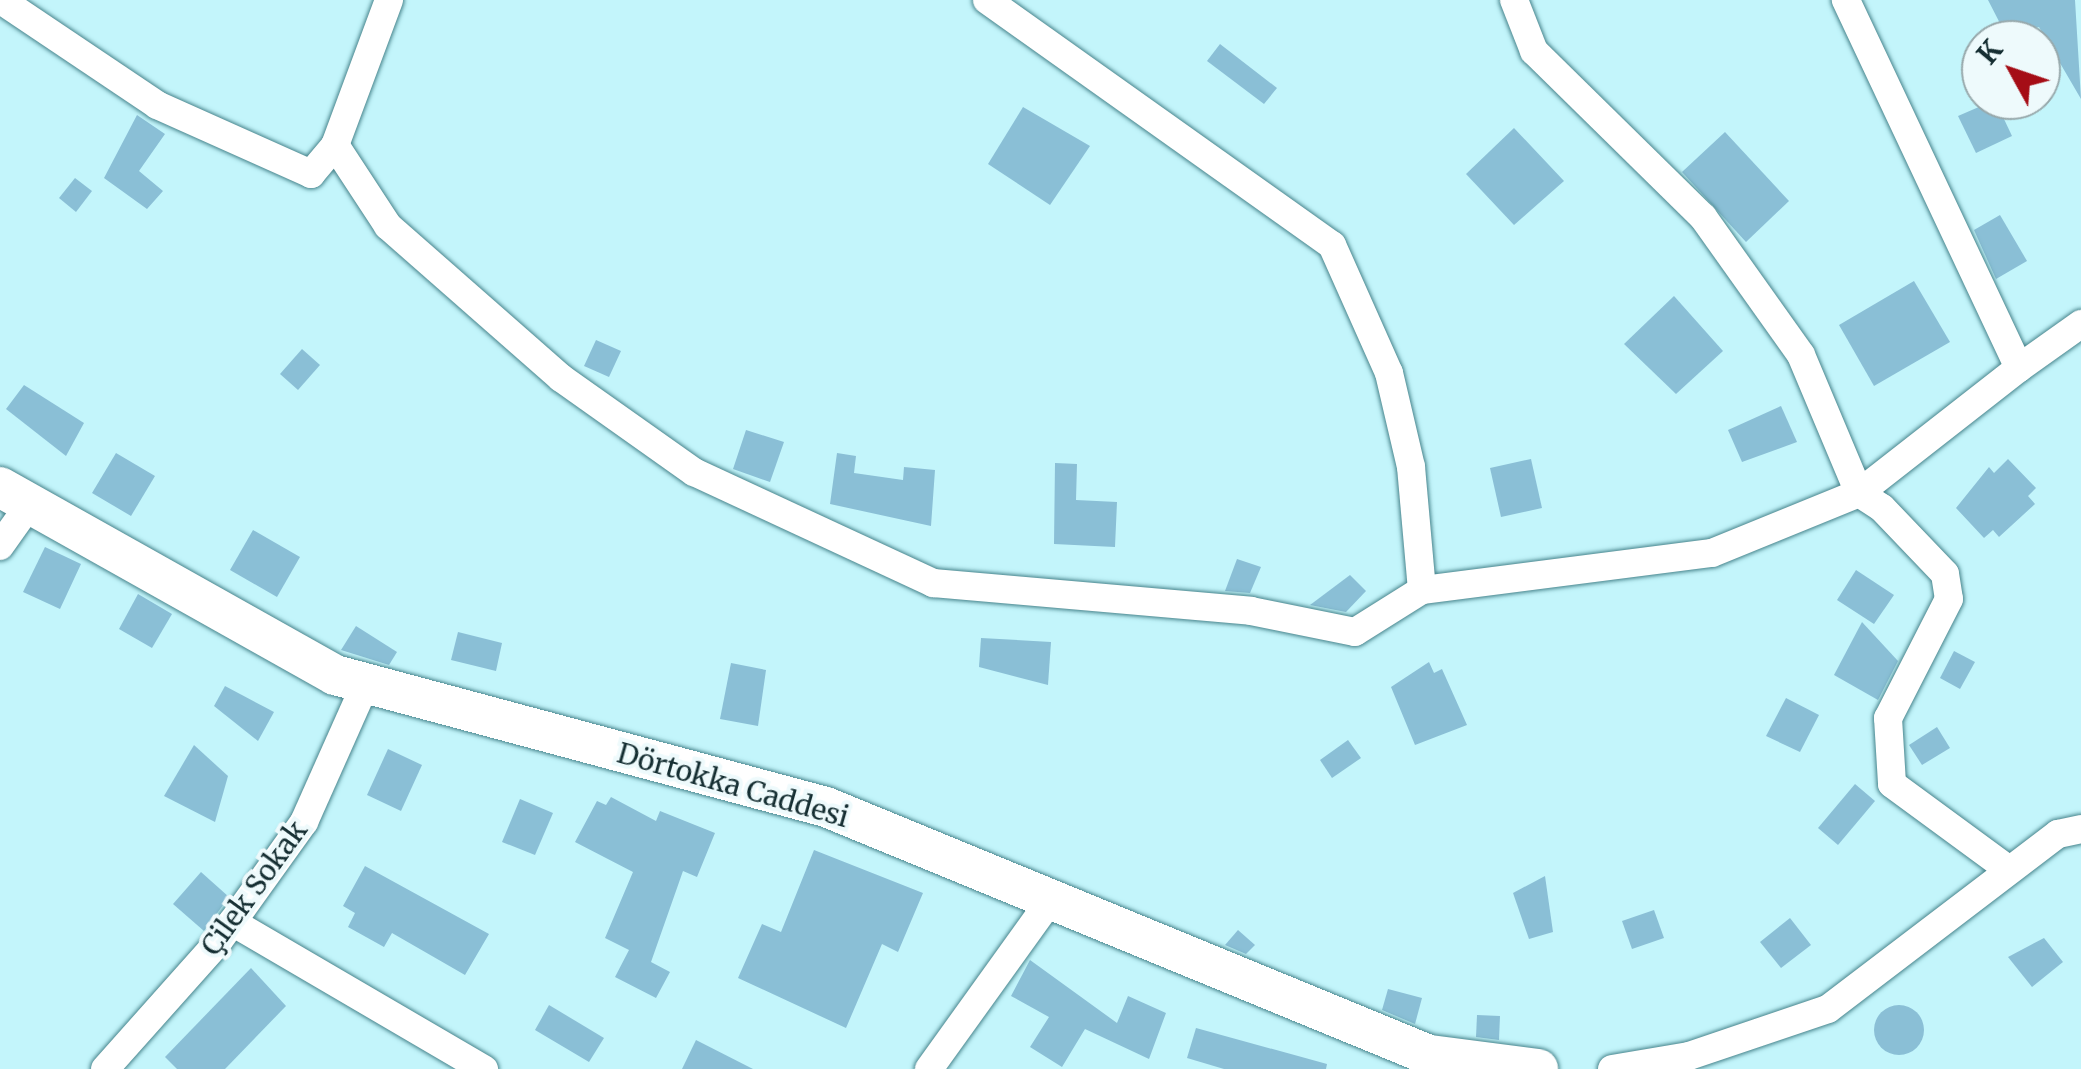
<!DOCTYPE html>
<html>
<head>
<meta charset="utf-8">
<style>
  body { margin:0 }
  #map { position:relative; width:2081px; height:1069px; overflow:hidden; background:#c3f5fb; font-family:Merriweather,serif }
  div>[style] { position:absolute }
  .building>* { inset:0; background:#8abfd6 }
  .round { border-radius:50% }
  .roads { filter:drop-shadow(0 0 2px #47848c) drop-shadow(0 0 2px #47848c) }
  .street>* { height:28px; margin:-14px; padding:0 14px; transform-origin:14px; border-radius:14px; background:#fff }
  .secondary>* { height:40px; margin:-20px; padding:0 20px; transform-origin:20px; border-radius:20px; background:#fff }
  span { translate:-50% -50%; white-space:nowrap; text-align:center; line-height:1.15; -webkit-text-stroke:8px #eefafc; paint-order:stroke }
  .street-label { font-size:28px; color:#152e32 }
  .north { position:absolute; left:1961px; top:20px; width:100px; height:100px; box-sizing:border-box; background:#eefafc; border:2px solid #97a8ab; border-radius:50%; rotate:310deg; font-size:28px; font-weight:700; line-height:40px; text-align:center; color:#152e32 }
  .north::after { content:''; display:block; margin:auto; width:35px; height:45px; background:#a50d16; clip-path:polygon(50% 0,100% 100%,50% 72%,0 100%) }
</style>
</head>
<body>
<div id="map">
  <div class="building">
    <div style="clip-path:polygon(1988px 0,2075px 0,2081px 99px,2039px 27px,2006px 35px)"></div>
    <div style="clip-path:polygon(1220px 44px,1277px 88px,1264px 104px,1207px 61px)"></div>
    <div style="clip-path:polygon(1995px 100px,2012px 136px,1976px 153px,1958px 116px)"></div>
    <div style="clip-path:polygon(1023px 107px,1090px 146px,1050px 205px,988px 164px)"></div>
    <div style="clip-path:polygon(137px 115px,165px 134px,139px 171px,163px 191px,147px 209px,104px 178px)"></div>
    <div style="clip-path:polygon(1514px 128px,1564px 181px,1514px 225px,1466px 174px)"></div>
    <div style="clip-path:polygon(1725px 132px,1789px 201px,1746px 242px,1682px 172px)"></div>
    <div style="clip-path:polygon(75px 178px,92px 191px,76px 212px,59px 198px)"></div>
    <div style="clip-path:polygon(2000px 215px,2027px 261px,1996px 279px,1974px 230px)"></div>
    <div style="clip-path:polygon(1914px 281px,1950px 342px,1874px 386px,1839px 325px)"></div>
    <div style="clip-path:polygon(1674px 296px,1723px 351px,1676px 394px,1624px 344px)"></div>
    <div style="clip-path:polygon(596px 340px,621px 351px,609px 377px,584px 366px)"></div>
    <div style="clip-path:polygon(302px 349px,320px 365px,298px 390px,280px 374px)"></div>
    <div style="clip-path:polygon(24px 385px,84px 423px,66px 456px,6px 409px)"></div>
    <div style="clip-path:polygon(1781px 406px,1797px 442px,1742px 462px,1728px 430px)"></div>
    <div style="clip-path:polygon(746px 430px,784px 442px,770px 482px,733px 469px)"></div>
    <div style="clip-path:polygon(116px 453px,155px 476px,131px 516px,92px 493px)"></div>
    <div style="clip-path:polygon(837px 453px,856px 456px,854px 473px,903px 480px,904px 467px,935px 470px,931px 526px,830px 504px)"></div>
    <div style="clip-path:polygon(1531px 459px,1542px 508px,1501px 517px,1490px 468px)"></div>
    <div style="clip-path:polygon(2008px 459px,2036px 488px,2028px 496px,2035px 504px,1999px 537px,1993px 530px,1984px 538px,1956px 508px,1989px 467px,1994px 473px)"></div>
    <div style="clip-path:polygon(1055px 463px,1077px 464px,1076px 500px,1117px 502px,1115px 547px,1054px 544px)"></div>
    <div style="clip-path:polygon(253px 530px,300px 557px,277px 597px,230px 570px)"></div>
    <div style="clip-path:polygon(45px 547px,81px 564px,60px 609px,23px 592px)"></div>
    <div style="clip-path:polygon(1237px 559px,1261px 567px,1250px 593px,1225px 591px)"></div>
    <div style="clip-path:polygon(1856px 570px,1894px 595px,1874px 624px,1837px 600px)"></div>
    <div style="clip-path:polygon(1350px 575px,1366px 591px,1346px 612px,1310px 605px)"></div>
    <div style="clip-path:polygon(138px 594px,172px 614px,152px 648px,119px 629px)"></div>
    <div style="clip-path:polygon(1862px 622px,1898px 661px,1878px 700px,1834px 675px)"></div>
    <div style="clip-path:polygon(356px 626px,397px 652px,389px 665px,341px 650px)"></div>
    <div style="clip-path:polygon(458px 632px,502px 643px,496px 671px,451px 660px)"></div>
    <div style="clip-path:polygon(981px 638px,1051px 642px,1048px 685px,979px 667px)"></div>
    <div style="clip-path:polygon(1954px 651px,1975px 662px,1960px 689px,1940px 678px)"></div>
    <div style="clip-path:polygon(1429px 662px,1434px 673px,1442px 669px,1467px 725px,1415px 745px,1391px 687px)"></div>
    <div style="clip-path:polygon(731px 663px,766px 670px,758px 726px,720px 719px)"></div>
    <div style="clip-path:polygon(225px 686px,274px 712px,258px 741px,214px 706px)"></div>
    <div style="clip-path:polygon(1786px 698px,1819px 715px,1800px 752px,1766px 736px)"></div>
    <div style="clip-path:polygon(1937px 727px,1950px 748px,1922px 765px,1909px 745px)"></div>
    <div style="clip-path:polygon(1348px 740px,1361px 758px,1332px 778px,1320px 760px)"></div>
    <div style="clip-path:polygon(194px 745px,228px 776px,215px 822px,164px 796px)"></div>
    <div style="clip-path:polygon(388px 749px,422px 765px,401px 811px,367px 795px)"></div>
    <div style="clip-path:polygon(1855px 784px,1875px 801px,1838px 845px,1818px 828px)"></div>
    <div style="clip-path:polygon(611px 797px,656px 821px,660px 811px,715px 833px,697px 877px,683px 871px,651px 962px,670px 972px,656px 998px,615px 977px,629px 950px,605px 938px,633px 872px,575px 842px,597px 801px,606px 805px)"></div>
    <div style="clip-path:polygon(520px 799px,553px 813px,535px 855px,502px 842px)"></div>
    <div style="clip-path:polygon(814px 850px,923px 893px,898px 952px,882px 944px,846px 1028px,738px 978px,762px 924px,781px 932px)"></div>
    <div style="clip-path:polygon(365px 866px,489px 934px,465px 975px,392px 933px,384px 947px,348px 927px,355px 913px,343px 906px)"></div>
    <div style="clip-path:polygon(201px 872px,229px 897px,204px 931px,173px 904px)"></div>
    <div style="clip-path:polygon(1545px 876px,1553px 932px,1529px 939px,1513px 893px)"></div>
    <div style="clip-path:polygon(1654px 910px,1664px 938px,1632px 949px,1622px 921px)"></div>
    <div style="clip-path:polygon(1790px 918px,1811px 945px,1781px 968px,1760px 942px)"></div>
    <div style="clip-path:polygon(1238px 930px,1255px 945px,1246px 954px,1225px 945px)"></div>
    <div style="clip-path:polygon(2044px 938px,2063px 962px,2032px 987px,2008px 957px)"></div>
    <div style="clip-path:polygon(1030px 960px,1117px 1023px,1128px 996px,1166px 1013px,1149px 1059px,1085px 1029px,1062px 1067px,1030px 1047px,1049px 1017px,1011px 996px)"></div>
    <div style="clip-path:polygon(251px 968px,286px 1006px,225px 1069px,177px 1069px,165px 1057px)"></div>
    <div style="clip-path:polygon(1388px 989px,1422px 998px,1415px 1024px,1382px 1010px)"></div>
    <div class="round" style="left:1874px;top:1005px;width:50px;height:50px"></div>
    <div style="clip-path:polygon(549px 1005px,604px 1038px,589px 1062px,535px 1030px)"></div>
    <div style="clip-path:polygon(1477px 1015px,1500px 1016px,1499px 1040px,1476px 1037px)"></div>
    <div style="clip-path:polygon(1196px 1028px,1327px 1064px,1326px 1069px,1224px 1069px,1187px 1058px)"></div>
    <div style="clip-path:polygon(696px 1040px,753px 1069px,682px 1069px)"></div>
  </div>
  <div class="roads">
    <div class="street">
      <div style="left:1px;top:0;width:188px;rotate:33.9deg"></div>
      <div style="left:157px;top:105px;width:169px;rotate:24.1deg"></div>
      <div style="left:311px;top:174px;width:38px;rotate:-50deg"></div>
      <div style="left:389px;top:0;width:155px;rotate:110.4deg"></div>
      <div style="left:335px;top:145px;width:97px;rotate:56.8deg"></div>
      <div style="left:388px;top:226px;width:230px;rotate:41.3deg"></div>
      <div style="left:561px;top:378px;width:163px;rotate:35.3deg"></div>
      <div style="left:694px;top:472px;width:264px;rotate:24.9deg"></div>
      <div style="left:933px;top:583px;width:319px;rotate:5deg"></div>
      <div style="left:1251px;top:611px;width:106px;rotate:11.4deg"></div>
      <div style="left:1355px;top:632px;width:79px;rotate:-32.1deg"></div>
      <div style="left:987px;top:0;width:423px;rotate:35.4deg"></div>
      <div style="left:1332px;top:245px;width:140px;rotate:66deg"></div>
      <div style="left:1389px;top:373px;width:97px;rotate:76.8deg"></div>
      <div style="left:1411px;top:467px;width:123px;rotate:84.9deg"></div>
      <div style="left:1422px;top:590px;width:292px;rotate:-7.3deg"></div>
      <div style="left:1712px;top:553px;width:159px;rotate:-22.2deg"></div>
      <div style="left:1859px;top:493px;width:27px;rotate:33deg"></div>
      <div style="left:1882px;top:508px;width:91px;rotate:46.3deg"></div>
      <div style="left:1945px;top:574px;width:25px;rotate:81deg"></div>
      <div style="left:1949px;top:599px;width:134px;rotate:117.1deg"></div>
      <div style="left:1888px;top:718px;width:66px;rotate:86.5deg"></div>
      <div style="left:1892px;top:784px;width:145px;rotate:36.3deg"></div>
      <div style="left:1514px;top:0;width:55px;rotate:68.6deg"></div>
      <div style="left:1534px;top:51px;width:237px;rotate:44.5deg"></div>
      <div style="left:1703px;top:217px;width:169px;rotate:54.6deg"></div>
      <div style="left:1801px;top:355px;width:150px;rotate:67.2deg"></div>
      <div style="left:1859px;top:493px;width:203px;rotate:-38deg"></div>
      <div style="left:2019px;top:368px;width:407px;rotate:-115.2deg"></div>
      <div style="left:2019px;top:368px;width:76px;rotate:-35.4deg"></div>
      <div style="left:0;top:546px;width:55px;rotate:-54.6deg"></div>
      <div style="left:232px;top:922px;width:292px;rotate:30.3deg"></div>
      <div style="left:105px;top:1069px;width:170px;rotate:-48.3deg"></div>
      <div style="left:218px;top:942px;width:148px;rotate:-54.4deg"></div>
      <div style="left:304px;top:822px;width:152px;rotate:-66deg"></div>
      <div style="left:929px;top:1069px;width:206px;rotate:-54.3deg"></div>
      <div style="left:1612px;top:1069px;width:78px;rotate:-9.6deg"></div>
      <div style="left:1689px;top:1056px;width:147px;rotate:-18.7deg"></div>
      <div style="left:1828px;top:1009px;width:289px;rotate:-37.3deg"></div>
      <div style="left:2058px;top:834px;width:24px;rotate:-12deg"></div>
    </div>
    <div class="secondary">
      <div style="left:0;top:487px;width:384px;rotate:29.3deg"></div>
      <div style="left:335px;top:675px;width:508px;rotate:15.05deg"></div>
      <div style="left:826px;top:807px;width:652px;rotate:22.36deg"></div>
      <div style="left:1429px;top:1055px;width:110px;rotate:7.3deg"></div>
    </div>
  </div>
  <div class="street-label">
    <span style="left:733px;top:785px;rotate:16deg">Dörtokka Caddesi</span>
    <span style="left:254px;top:888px;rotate:-54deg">Çilek Sokak</span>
  </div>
  <div class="north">K</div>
</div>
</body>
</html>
